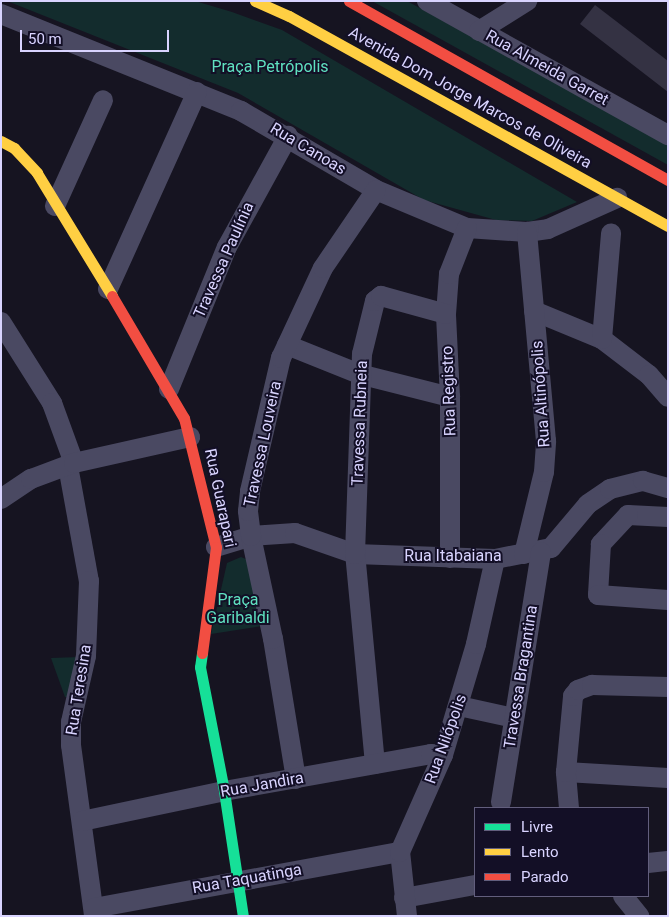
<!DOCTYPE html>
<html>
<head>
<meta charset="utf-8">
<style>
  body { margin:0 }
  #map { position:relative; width:669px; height:917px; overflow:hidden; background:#161421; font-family:Roboto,sans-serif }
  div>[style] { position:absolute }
  .green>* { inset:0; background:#132c2d }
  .building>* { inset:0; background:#343243 }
  .street>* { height:20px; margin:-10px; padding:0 10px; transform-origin:10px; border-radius:10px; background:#4a4962 }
  .fast>* { height:11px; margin:-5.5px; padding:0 5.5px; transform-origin:5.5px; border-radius:5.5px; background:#16e098 }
  .slow>* { height:11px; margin:-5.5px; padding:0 5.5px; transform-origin:5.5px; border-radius:5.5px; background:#ffcf43 }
  .jam>* { height:11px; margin:-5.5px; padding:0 5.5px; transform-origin:5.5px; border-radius:5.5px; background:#f24e42 }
  span { translate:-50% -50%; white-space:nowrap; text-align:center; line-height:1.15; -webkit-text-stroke:4px #130f26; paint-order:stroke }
  .park-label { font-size:16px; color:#5fe0c0 }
  .street-label { font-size:16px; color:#d9d4ff }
  .frame { position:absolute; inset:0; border:2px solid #d9d4ff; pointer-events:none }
  .legend { position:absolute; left:474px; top:807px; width:175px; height:90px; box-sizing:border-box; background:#130f26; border:1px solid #625e7d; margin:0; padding:6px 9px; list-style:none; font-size:15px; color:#d9d4ff }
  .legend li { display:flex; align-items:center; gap:10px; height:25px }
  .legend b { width:25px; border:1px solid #625e7d }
  .scale { position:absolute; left:20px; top:30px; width:149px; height:22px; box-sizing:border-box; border:2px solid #d9d4ff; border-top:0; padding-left:6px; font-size:15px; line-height:18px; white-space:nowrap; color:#d9d4ff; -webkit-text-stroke:4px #130f26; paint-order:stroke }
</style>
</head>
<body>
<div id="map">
  <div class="green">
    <div style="clip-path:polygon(7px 1px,195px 1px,232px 12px,282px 30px,577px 202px,532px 221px,496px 220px,424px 200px,238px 93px)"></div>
    <div style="clip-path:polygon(372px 1px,407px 1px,668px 145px,668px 165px)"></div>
    <div style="clip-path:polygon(241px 557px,248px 560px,262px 626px,211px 634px,227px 563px)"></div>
    <div style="clip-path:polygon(80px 657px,69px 697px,65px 697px,51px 658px)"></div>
  </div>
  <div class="building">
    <div style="clip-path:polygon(595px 5px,668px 61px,668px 92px,580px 24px)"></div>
  </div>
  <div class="street">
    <div style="left:427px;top:1px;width:276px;rotate:29.1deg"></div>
    <div style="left:1px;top:14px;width:259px;rotate:22deg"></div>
    <div style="left:241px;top:111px;width:156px;rotate:30.3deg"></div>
    <div style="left:376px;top:190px;width:99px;rotate:22.7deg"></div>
    <div style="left:467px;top:228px;width:60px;rotate:3.8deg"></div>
    <div style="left:527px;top:232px;width:21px;rotate:-8deg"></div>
    <div style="left:548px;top:229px;width:76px;rotate:-24.2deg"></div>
    <div style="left:479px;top:31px;width:57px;rotate:-32deg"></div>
    <div style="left:55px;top:206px;width:116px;rotate:-65.6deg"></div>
    <div style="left:108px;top:289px;width:216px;rotate:-65.7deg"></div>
    <div style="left:534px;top:311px;width:74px;rotate:22.4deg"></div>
    <div style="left:602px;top:339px;width:59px;rotate:37.5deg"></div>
    <div style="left:649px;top:375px;width:29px;rotate:49deg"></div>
    <div style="left:1px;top:322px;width:96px;rotate:57.8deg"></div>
    <div style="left:52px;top:403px;width:64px;rotate:69.9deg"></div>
    <div style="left:602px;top:339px;width:106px;rotate:-85.1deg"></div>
    <div style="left:287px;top:345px;width:78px;rotate:21.9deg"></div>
    <div style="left:359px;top:374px;width:94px;rotate:14.2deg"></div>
    <div style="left:169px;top:389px;width:153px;rotate:-67.8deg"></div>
    <div style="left:227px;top:247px;width:127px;rotate:-61.2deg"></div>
    <div style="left:68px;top:466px;width:117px;rotate:79.7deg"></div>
    <div style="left:89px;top:581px;width:75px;rotate:92.3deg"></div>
    <div style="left:86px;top:656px;width:68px;rotate:102.8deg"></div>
    <div style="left:71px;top:722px;width:23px;rotate:90deg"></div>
    <div style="left:71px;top:745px;width:173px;rotate:82.3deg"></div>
    <div style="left:1px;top:499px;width:36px;rotate:-34deg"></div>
    <div style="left:31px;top:479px;width:46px;rotate:-20.4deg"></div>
    <div style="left:74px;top:463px;width:119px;rotate:-12.6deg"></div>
    <div style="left:668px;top:517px;width:40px;rotate:-177.1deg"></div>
    <div style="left:628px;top:515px;width:40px;rotate:133deg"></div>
    <div style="left:601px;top:544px;width:51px;rotate:93.4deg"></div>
    <div style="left:598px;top:595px;width:70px;rotate:4.1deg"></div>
    <div style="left:216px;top:547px;width:37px;rotate:-17deg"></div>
    <div style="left:251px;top:536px;width:44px;rotate:-3.9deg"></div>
    <div style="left:295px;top:533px;width:64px;rotate:19.3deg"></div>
    <div style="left:355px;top:554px;width:140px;rotate:2deg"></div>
    <div style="left:495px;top:559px;width:57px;rotate:-11.1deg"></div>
    <div style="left:551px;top:548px;width:57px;rotate:-49.9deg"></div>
    <div style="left:588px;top:504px;width:27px;rotate:-34deg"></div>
    <div style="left:610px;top:489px;width:34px;rotate:-14deg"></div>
    <div style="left:643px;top:481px;width:26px;rotate:16deg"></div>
    <div style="left:524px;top:554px;width:84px;rotate:-76.3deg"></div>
    <div style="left:544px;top:472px;width:31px;rotate:-86deg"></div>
    <div style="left:546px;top:441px;width:210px;rotate:-95.2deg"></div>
    <div style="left:450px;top:558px;width:161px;rotate:-90deg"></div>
    <div style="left:450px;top:397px;width:83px;rotate:-92.8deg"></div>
    <div style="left:446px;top:314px;width:40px;rotate:-85.7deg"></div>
    <div style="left:449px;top:274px;width:49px;rotate:-68.6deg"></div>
    <div style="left:459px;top:706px;width:56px;rotate:12.3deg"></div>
    <div style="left:375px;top:764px;width:211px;rotate:-95.4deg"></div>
    <div style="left:355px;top:554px;width:200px;rotate:-88deg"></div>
    <div style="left:362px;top:354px;width:55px;rotate:-76.2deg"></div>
    <div style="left:375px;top:301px;width:8px;rotate:-40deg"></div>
    <div style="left:381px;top:296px;width:67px;rotate:15.5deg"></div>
    <div style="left:566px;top:772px;width:102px;rotate:3.4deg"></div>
    <div style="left:296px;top:779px;width:142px;rotate:-99.3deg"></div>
    <div style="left:273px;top:639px;width:105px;rotate:-102.1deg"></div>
    <div style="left:251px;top:536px;width:25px;rotate:-97deg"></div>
    <div style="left:248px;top:511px;width:20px;rotate:-84deg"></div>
    <div style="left:250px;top:491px;width:137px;rotate:-76.9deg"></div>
    <div style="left:281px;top:358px;width:99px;rotate:-65deg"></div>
    <div style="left:323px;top:268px;width:94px;rotate:-55.8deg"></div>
    <div style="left:501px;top:802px;width:253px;rotate:-80.9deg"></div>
    <div style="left:569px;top:808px;width:36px;rotate:-95deg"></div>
    <div style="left:566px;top:772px;width:76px;rotate:-84.7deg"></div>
    <div style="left:573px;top:696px;width:8px;rotate:-50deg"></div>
    <div style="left:578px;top:690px;width:15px;rotate:-20deg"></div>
    <div style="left:592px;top:685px;width:76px;rotate:1.5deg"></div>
    <div style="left:82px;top:821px;width:145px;rotate:-11.9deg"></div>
    <div style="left:224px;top:791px;width:210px;rotate:-10.1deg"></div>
    <div style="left:431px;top:754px;width:12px;rotate:5deg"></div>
    <div style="left:648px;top:863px;width:20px;rotate:-6deg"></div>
    <div style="left:623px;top:896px;width:26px;rotate:51deg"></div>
    <div style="left:404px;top:898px;width:72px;rotate:-10.4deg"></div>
    <div style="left:94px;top:908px;width:311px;rotate:-10.4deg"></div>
    <div style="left:407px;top:916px;width:64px;rotate:-96.2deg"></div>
    <div style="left:400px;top:852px;width:106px;rotate:-66.1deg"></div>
    <div style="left:443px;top:755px;width:116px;rotate:-73.4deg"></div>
    <div style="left:476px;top:644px;width:87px;rotate:-77.4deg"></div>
  </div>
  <div class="fast">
    <div style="left:202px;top:653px;width:14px;rotate:98deg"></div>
    <div style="left:200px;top:667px;width:126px;rotate:79deg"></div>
    <div style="left:224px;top:791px;width:126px;rotate:81.4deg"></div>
  </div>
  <div class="slow">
    <div style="left:255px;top:1px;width:37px;rotate:24deg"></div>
    <div style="left:289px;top:16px;width:433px;rotate:29deg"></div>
    <div style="left:1px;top:141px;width:15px;rotate:28deg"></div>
    <div style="left:14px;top:148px;width:34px;rotate:47deg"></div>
    <div style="left:37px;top:173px;width:144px;rotate:58.6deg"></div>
  </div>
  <div class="jam">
    <div style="left:349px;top:1px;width:366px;rotate:29.3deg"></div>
    <div style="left:112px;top:296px;width:142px;rotate:59.5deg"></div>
    <div style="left:184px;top:418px;width:133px;rotate:76.1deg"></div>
    <div style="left:216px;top:547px;width:107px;rotate:97.5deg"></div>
  </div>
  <div class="park-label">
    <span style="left:270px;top:67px">Praça Petrópolis</span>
    <span style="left:238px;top:609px">Praça<br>Garibaldi</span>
  </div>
  <div class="street-label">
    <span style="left:547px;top:68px;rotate:29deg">Rua Almeida Garret</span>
    <span style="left:470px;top:98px;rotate:29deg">Avenida Dom Jorge Marcos de Oliveira</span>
    <span style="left:308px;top:149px;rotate:31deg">Rua Canoas</span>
    <span style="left:224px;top:260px;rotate:-66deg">Travessa Paulínia</span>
    <span style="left:449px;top:391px;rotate:-92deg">Rua Registro</span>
    <span style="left:541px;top:394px;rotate:-94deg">Rua Altinópolis</span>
    <span style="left:360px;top:423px;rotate:-88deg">Travessa Rubneia</span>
    <span style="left:263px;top:444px;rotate:-78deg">Travessa Louveira</span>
    <span style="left:220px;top:498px;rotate:78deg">Rua Guarapari</span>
    <span style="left:453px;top:556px">Rua Itabaiana</span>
    <span style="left:521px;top:677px;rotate:-81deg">Travessa Bragantina</span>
    <span style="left:79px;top:690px;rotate:-81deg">Rua Teresina</span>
    <span style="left:446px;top:739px;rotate:-70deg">Rua Nilópolis</span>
    <span style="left:262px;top:785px;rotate:-10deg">Rua Jandira</span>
    <span style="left:247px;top:879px;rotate:-10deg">Rua Taquatinga</span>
  </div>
  <div class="frame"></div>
  <ul class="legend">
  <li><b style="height:6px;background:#16e098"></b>Livre</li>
  <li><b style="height:6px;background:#ffcf43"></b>Lento</li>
  <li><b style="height:6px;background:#f24e42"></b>Parado</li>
  </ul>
  <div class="scale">50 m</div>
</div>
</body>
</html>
